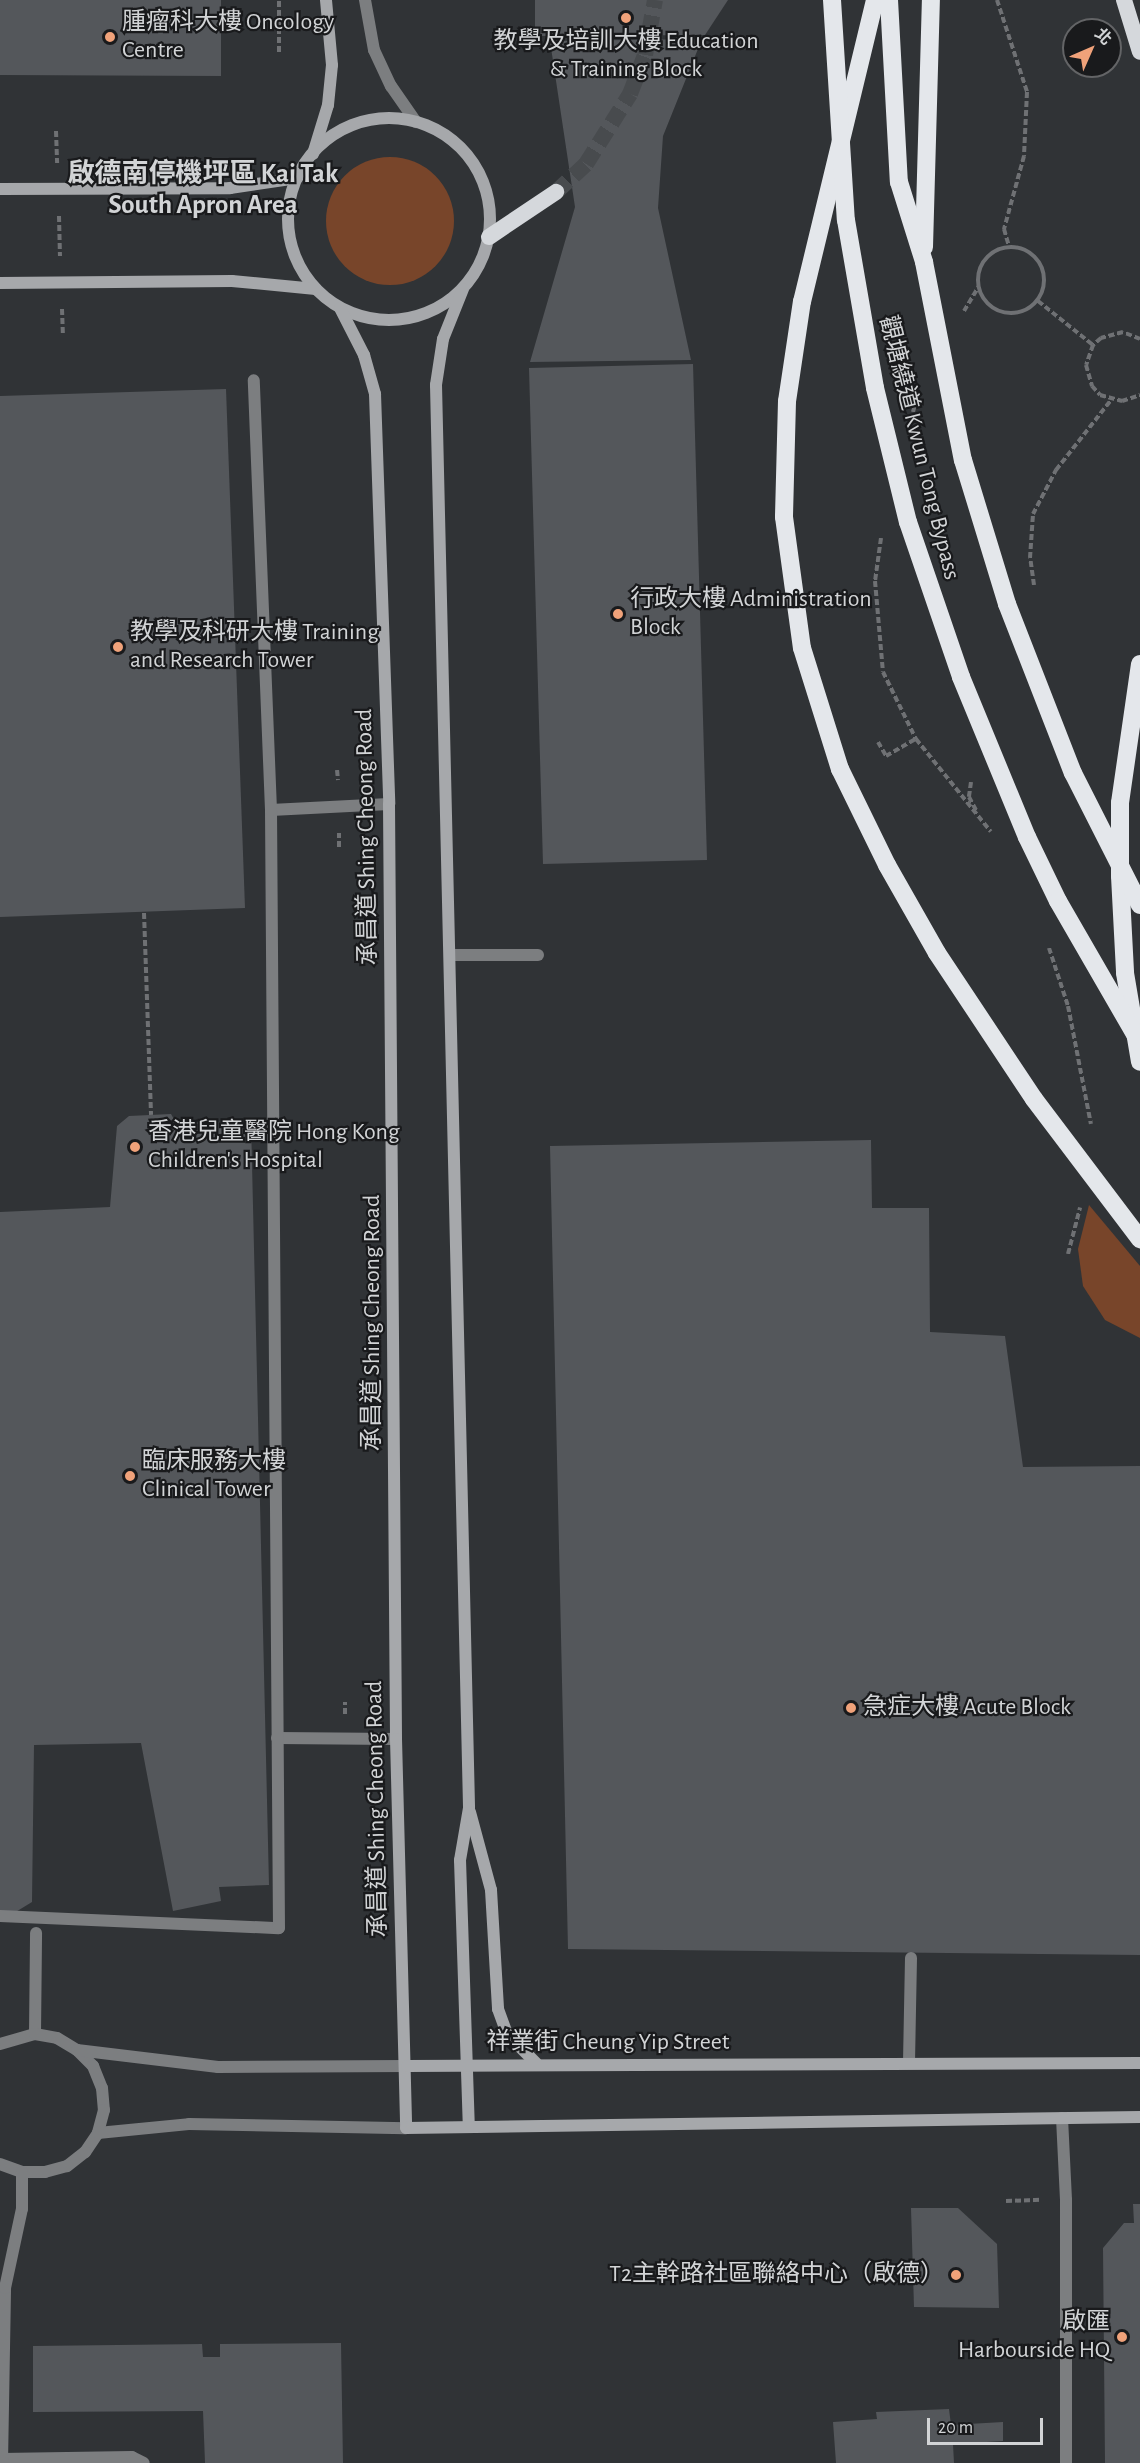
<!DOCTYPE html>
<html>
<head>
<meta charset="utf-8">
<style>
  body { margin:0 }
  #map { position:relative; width:1140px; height:2463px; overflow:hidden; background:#303336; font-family:"Alegreya Sans","Noto Sans TC",sans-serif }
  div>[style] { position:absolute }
  .green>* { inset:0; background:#78452a }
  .round { border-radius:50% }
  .building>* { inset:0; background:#54575b }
  .trunk-tunnel>* { height:16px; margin-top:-8px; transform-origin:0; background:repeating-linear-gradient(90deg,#484b4e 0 16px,transparent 0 24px) }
  .path>* { height:4px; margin-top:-2px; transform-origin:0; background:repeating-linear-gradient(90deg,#6f7174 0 6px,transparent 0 9px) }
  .path>.ring { margin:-2px; padding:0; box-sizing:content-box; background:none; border:4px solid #6f7174; border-radius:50% }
  .service>* { height:12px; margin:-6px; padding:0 6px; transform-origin:6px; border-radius:6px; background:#7c7e80 }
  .minor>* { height:12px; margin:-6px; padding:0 6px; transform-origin:6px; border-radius:6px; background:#7c7e80 }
  .secondary>* { height:12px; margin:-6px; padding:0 6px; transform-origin:6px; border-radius:6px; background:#a6a8ab }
  .secondary>.ring { margin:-6px; padding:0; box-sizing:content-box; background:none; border:12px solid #a6a8ab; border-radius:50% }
  .trunk>* { height:16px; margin:-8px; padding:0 8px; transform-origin:8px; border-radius:8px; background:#d5d8dc }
  .motorway>* { height:18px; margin:-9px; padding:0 9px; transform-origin:9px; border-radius:9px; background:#e4e7eb }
  .motorway-bridge>* { height:18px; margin:-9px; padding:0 9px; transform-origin:9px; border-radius:9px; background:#e4e7eb }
  .dots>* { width:16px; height:16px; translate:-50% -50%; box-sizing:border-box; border:3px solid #191a1c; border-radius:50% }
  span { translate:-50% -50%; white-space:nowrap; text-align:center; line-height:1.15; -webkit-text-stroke:4.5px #191a1c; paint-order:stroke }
  .poi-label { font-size:24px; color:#d2d4d6 }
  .left { translate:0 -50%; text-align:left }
  .right { translate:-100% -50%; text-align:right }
  .street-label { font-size:24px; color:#d2d4d6 }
  .quarter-label { font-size:27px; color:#d2d4d6; font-weight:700 }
  .north { position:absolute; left:1062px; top:18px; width:60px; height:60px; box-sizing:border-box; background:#191a1c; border:2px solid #636466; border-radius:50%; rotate:45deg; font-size:16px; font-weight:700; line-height:24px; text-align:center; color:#d2d4d6 }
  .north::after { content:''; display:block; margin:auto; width:21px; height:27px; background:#f0a27a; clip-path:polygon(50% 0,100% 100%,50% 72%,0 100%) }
  .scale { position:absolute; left:927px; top:2418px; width:116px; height:27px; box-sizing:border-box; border:3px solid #d2d4d6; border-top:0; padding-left:8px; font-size:18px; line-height:21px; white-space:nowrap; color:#d2d4d6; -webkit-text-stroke:4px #191a1c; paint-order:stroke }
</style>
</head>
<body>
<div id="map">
  <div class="green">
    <div class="round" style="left:326px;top:157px;width:128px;height:128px"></div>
    <div style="clip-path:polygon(1089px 1205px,1140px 1266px,1140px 1338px,1105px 1320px,1083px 1286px,1078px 1249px)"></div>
  </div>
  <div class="building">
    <div style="clip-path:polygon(0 0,221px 0,221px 76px,0 75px)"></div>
    <div style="clip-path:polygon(535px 0,728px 0,705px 35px,535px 36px)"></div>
    <div style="clip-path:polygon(702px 39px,663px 136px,658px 208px,691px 360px,530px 362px,575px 207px,550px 41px)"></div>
    <div style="clip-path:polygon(693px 364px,707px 860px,543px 864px,529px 368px)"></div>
    <div style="clip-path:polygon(226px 389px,245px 908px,0 917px,0 396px)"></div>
    <div style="clip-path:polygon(171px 1114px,176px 1123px,251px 1121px,269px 1885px,219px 1887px,221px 1901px,173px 1911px,141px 1743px,34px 1745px,32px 1902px,14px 1913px,0 1912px,0 1212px,110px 1207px,117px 1126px,129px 1116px)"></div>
    <div style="clip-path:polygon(871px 1140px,872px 1208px,929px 1208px,930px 1332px,1005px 1336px,1023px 1467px,1140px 1466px,1140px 1955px,568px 1949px,550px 1146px)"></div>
    <div style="clip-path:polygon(1133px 2204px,1140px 2204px,1140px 2463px,1105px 2463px,1103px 2248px,1124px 2223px,1134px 2223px)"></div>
    <div style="clip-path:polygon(911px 2208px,958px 2208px,997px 2244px,999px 2308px,914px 2307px)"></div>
    <div style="clip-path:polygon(341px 2343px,343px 2463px,205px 2463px,203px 2411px,33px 2412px,33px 2346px,202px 2344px,203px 2357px,220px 2357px,220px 2344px)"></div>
    <div style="clip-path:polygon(949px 2409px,951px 2425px,1003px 2422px,1003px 2441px,953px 2444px,954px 2463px,836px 2463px,833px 2422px,877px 2419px,876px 2412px)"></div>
  </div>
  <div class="trunk-tunnel">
    <div style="left:556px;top:192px;width:41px;rotate:-43deg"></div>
    <div style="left:586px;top:164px;width:83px;rotate:-57.8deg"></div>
    <div style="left:630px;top:94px;width:42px;rotate:-69deg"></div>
    <div style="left:645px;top:55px;width:56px;rotate:-79.7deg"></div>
  </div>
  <div class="path">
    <div style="left:997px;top:0;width:97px;rotate:71.9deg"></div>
    <div style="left:1027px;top:92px;width:64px;rotate:92.7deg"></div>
    <div style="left:1024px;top:156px;width:76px;rotate:105.3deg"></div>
    <div style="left:1004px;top:229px;width:19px;rotate:74deg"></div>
    <div style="left:279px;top:52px;width:52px;rotate:-90deg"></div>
    <div style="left:56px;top:131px;width:32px;rotate:88deg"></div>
    <div style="left:59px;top:216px;width:40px;rotate:88.6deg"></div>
    <div class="ring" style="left:978px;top:247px;width:62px;height:62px"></div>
    <div style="left:1038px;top:301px;width:70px;rotate:38.7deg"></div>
    <div style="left:62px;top:309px;width:25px;rotate:88deg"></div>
    <div style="left:964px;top:311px;width:29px;rotate:-59deg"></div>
    <div style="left:1140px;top:339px;width:18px;rotate:-158deg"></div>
    <div style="left:1123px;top:332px;width:23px;rotate:165deg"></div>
    <div style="left:1101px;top:338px;width:11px;rotate:139deg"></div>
    <div style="left:1093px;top:345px;width:21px;rotate:109deg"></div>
    <div style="left:1086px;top:365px;width:22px;rotate:74deg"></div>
    <div style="left:1092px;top:386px;width:12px;rotate:48deg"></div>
    <div style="left:1100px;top:395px;width:23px;rotate:15deg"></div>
    <div style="left:1122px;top:401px;width:19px;rotate:-18deg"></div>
    <div style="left:913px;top:412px;width:20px;rotate:-75deg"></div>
    <div style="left:881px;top:538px;width:43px;rotate:97.9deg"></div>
    <div style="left:875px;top:581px;width:91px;rotate:85deg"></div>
    <div style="left:883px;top:672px;width:75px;rotate:63.8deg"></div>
    <div style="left:916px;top:739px;width:119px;rotate:51.1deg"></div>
    <div style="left:1034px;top:585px;width:27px;rotate:-98deg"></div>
    <div style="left:1030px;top:558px;width:44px;rotate:-86.1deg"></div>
    <div style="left:1033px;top:514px;width:50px;rotate:-62.4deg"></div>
    <div style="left:1056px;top:470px;width:89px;rotate:-51.8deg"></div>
    <div style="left:878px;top:742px;width:16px;rotate:60deg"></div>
    <div style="left:886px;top:756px;width:34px;rotate:-30deg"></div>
    <div style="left:337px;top:770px;width:10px;rotate:84deg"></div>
    <div style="left:971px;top:782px;width:15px;rotate:98deg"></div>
    <div style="left:969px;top:797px;width:17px;rotate:62deg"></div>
    <div style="left:339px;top:847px;width:14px;rotate:-90deg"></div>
    <div style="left:144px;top:913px;width:202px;rotate:88deg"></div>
    <div style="left:1049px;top:948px;width:61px;rotate:71.9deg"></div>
    <div style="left:1068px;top:1006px;width:120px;rotate:79deg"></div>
    <div style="left:1068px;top:1254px;width:48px;rotate:-75.4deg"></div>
    <div style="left:345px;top:1714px;width:12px;rotate:-90deg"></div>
    <div style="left:1006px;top:2201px;width:35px;rotate:-2deg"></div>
  </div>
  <div class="service">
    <div style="left:271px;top:810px;width:118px;rotate:-2.9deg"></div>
    <div style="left:450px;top:955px;width:88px"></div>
    <div style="left:277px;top:1738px;width:119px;rotate:0.5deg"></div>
    <div style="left:0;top:1916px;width:279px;rotate:2.5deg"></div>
    <div style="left:279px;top:1928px;width:1118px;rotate:-90.41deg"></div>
    <div style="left:271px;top:810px;width:430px;rotate:-92.3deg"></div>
    <div style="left:909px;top:2062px;width:104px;rotate:-88.9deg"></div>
    <div style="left:2px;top:2459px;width:130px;rotate:-0.9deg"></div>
    <div style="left:132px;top:2457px;width:13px;rotate:27deg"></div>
  </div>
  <div class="minor">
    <div style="left:365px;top:0;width:51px;rotate:79.8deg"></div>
    <div style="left:374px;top:50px;width:40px;rotate:65deg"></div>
    <div style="left:391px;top:86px;width:44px;rotate:55.2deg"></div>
    <div style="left:35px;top:2034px;width:101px;rotate:-89.4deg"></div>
    <div style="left:0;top:2044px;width:36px;rotate:-16deg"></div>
    <div style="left:35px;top:2034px;width:22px;rotate:10deg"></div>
    <div style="left:57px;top:2038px;width:23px;rotate:31deg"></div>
    <div style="left:77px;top:2050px;width:23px;rotate:45deg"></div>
    <div style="left:93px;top:2066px;width:24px;rotate:68deg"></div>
    <div style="left:102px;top:2088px;width:22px;rotate:85deg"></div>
    <div style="left:104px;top:2110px;width:24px;rotate:105deg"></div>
    <div style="left:98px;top:2133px;width:23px;rotate:124deg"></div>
    <div style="left:85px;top:2152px;width:23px;rotate:142deg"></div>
    <div style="left:67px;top:2166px;width:23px;rotate:165deg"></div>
    <div style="left:45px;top:2172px;width:23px;rotate:180deg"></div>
    <div style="left:22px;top:2172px;width:23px;rotate:-160deg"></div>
    <div style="left:77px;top:2050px;width:142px;rotate:6.9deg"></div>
    <div style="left:218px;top:2067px;width:189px;rotate:-0.3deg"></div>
    <div style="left:1062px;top:2118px;width:82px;rotate:87.2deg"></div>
    <div style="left:1066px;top:2200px;width:263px;rotate:90deg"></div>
    <div style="left:98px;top:2133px;width:91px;rotate:-5.6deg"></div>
    <div style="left:189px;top:2124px;width:217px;rotate:1.1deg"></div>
    <div style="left:2px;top:2463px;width:175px;rotate:-89deg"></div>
    <div style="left:5px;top:2288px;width:81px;rotate:-77.9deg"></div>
    <div style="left:22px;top:2209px;width:37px;rotate:-90deg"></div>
  </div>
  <div class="secondary">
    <div class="ring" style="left:288px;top:118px;width:190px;height:190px"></div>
    <div style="left:313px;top:154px;width:51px;rotate:-73deg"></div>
    <div style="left:328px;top:105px;width:40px;rotate:-84.3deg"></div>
    <div style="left:332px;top:65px;width:65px;rotate:-95.3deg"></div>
    <div style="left:0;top:189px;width:230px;rotate:-0.2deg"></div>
    <div style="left:230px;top:188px;width:68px;rotate:-8.5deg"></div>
    <div style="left:0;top:283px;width:232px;rotate:-0.5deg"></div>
    <div style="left:232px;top:281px;width:84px;rotate:5.4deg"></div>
    <div style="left:463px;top:289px;width:54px;rotate:111.8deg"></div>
    <div style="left:443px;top:339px;width:47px;rotate:98.7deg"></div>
    <div style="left:436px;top:385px;width:1423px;rotate:88.67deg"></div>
    <div style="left:469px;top:1808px;width:53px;rotate:99.8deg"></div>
    <div style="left:460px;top:1860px;width:266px;rotate:88.1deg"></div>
    <div style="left:340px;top:308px;width:53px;rotate:62.9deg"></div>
    <div style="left:364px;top:355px;width:41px;rotate:74.2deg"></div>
    <div style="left:375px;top:394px;width:410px;rotate:88deg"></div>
    <div style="left:389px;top:804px;width:935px;rotate:89.57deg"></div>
    <div style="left:396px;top:1739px;width:389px;rotate:88.5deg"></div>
    <div style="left:406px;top:2128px;width:734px;rotate:-0.86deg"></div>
    <div style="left:470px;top:1812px;width:81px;rotate:74.9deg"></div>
    <div style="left:491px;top:1890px;width:119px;rotate:86.6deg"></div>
    <div style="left:498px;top:2009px;width:27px;rotate:70deg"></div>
    <div style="left:507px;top:2034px;width:42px;rotate:45deg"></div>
    <div style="left:407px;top:2066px;width:733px;rotate:-0.23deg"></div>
  </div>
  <div class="trunk">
    <div style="left:1124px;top:0;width:54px;rotate:72.9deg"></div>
    <div style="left:489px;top:237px;width:81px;rotate:-33.9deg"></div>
  </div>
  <div class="motorway">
    <div style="left:875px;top:0;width:310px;rotate:103.6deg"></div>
    <div style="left:802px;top:301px;width:101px;rotate:98.5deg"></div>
    <div style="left:787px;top:401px;width:116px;rotate:91.5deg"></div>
    <div style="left:784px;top:517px;width:132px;rotate:82.2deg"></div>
    <div style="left:802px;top:648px;width:127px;rotate:72.6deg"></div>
    <div style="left:840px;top:769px;width:107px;rotate:63.9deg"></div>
    <div style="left:887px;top:865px;width:101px;rotate:60.4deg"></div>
    <div style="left:937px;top:953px;width:175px;rotate:56.4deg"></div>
    <div style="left:1034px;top:1099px;width:176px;rotate:52.9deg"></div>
    <div style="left:889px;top:0;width:182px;rotate:86.9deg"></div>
    <div style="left:899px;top:182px;width:84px;rotate:72.6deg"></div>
    <div style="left:924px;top:247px;width:247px;rotate:-88.4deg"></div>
    <div style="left:1140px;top:664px;width:140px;rotate:98.2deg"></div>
    <div style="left:1120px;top:803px;width:73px;rotate:90deg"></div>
    <div style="left:1120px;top:876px;width:97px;rotate:87deg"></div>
    <div style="left:1125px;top:973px;width:90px;rotate:80.4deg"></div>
  </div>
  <div class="motorway-bridge">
    <div style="left:832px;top:0;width:220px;rotate:86.4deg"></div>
    <div style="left:846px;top:220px;width:170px;rotate:80.2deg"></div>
    <div style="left:875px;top:388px;width:138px;rotate:76.2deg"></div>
    <div style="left:908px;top:522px;width:164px;rotate:71.1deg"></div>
    <div style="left:961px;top:677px;width:173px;rotate:67.6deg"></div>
    <div style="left:1027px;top:837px;width:71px;rotate:64.2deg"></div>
    <div style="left:1058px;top:901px;width:164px;rotate:60deg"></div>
    <div style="left:924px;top:262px;width:202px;rotate:78.9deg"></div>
    <div style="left:963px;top:460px;width:151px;rotate:73deg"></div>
    <div style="left:1007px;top:604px;width:181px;rotate:68.7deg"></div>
    <div style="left:1073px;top:773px;width:148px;rotate:63.1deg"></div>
  </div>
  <div class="dots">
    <div style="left:626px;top:18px;background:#f0a27a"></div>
    <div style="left:110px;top:37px;background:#f0a27a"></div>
    <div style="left:618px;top:614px;background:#f0a27a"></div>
    <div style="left:118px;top:647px;background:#f0a27a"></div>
    <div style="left:135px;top:1147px;background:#f0a27a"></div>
    <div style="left:130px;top:1476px;background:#f0a27a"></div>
    <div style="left:851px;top:1708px;background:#f0a27a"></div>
    <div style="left:956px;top:2275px;background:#f0a27a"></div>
    <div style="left:1122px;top:2337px;background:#f0a27a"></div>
  </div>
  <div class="poi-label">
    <span class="left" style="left:122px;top:37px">腫瘤科大樓 Oncology<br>Centre</span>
    <span style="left:626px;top:56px">教學及培訓大樓 Education<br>&amp; Training Block</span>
    <span class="left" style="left:630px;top:614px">行政大樓 Administration<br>Block</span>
    <span class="left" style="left:130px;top:647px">教學及科研大樓 Training<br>and Research Tower</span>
    <span class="left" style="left:148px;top:1147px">香港兒童醫院 Hong Kong<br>Children's Hospital</span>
    <span class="left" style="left:142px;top:1476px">臨床服務大樓<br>Clinical Tower</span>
    <span class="left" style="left:863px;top:1708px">急症大樓 Acute Block</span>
    <span class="right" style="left:944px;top:2275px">T2主幹路社區聯絡中心（啟德）</span>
    <span class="right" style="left:1110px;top:2337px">啟匯<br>Harbourside HQ</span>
  </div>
  <div class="street-label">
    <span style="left:919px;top:448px;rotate:76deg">觀塘繞道 Kwun Tong Bypass</span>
    <span style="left:367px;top:837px;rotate:-91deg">承昌道 Shing Cheong Road</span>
    <span style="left:373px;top:1323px;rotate:-90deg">承昌道 Shing Cheong Road</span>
    <span style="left:377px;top:1809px;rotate:-91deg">承昌道 Shing Cheong Road</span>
    <span style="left:608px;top:2043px">祥業街 Cheung Yip Street</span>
  </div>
  <div class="quarter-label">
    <span style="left:203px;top:189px">啟德南停機坪區 Kai Tak<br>South Apron Area</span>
  </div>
  <div class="north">北</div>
  <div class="scale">20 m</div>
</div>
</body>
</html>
